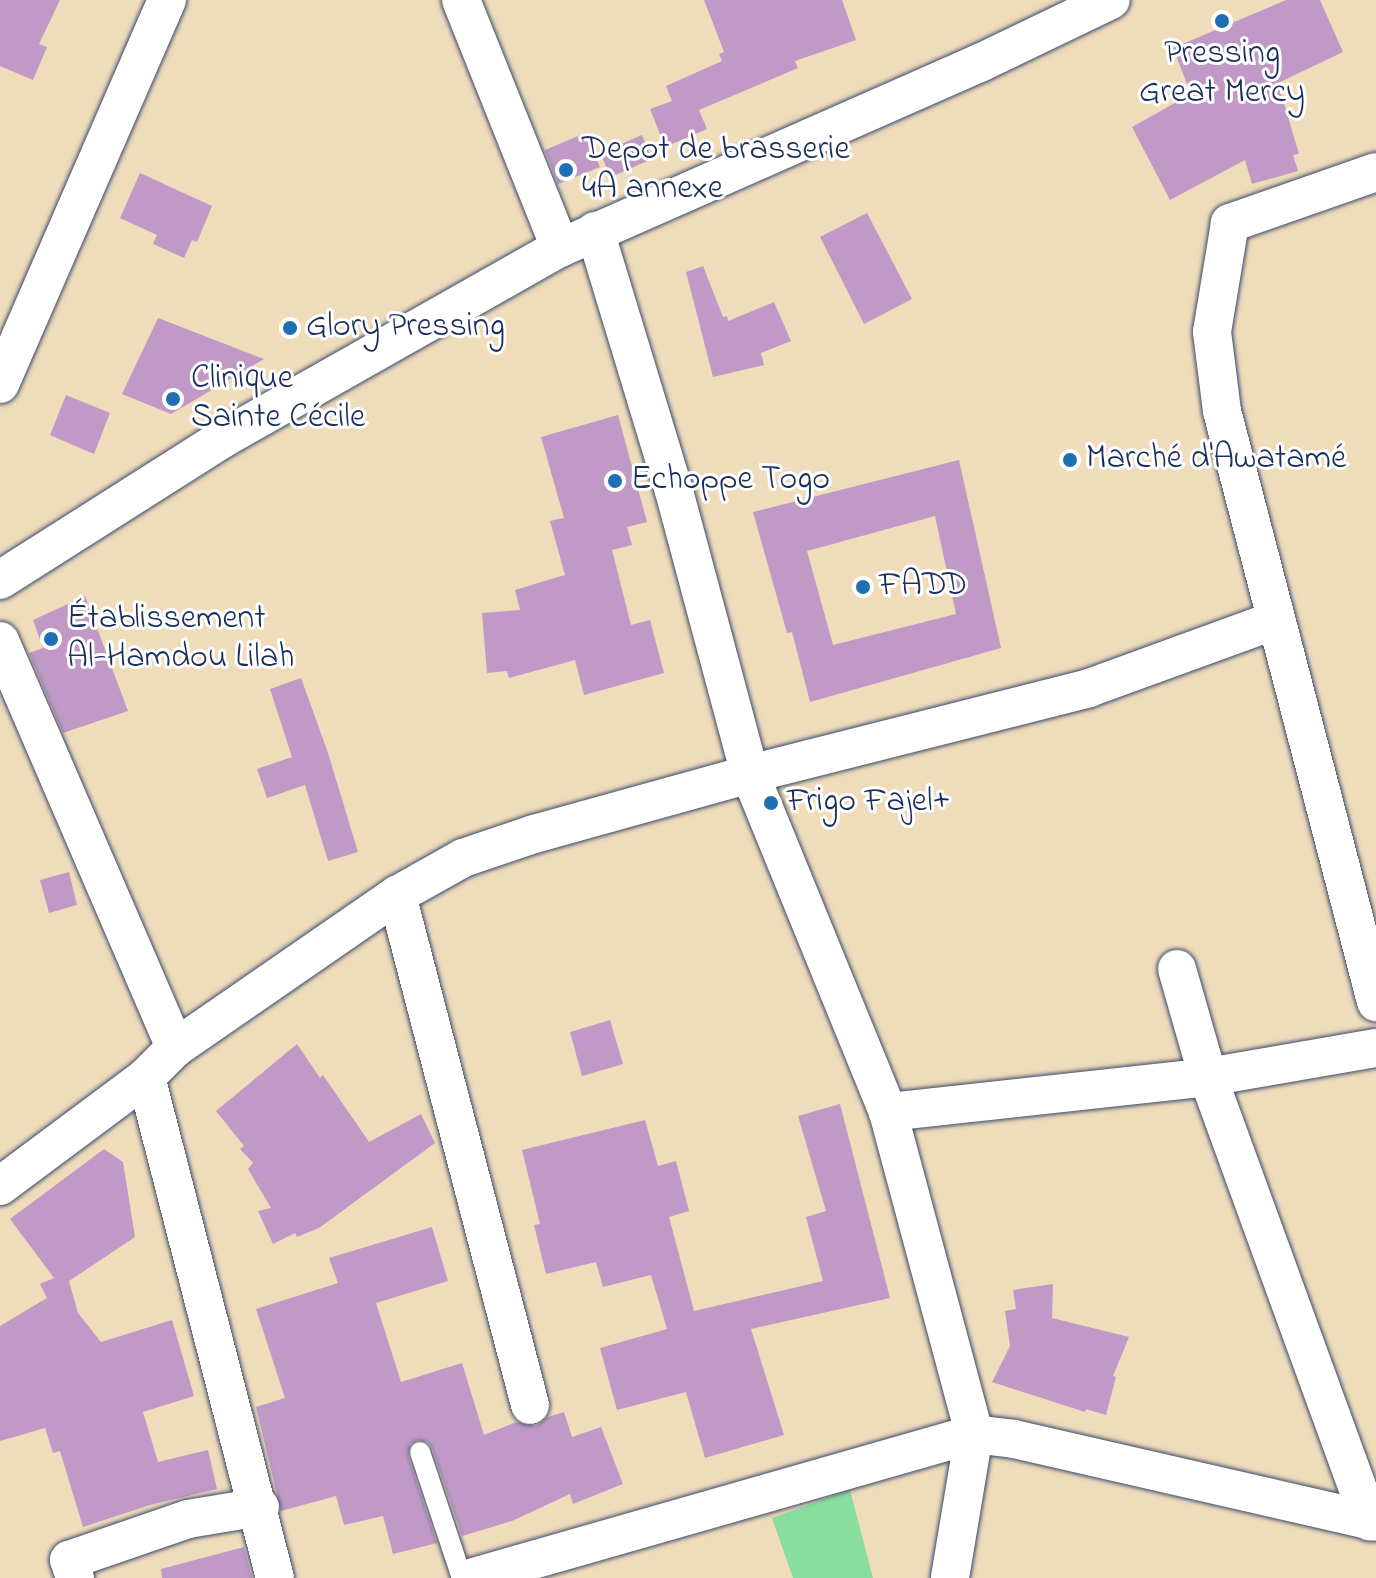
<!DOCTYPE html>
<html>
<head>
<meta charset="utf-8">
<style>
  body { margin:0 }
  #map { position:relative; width:1376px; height:1578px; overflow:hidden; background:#efdcbb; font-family:"Indie Flower",sans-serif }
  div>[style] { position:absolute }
  .green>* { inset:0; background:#89dd9f }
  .building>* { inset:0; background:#c099c7 }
  .roads { filter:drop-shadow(0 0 2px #3b496c) drop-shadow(0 0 2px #3b496c) }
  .lane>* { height:20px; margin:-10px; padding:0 10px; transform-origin:10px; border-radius:10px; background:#fff }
  .street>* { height:38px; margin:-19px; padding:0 19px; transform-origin:19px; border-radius:19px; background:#fff }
  .dots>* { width:22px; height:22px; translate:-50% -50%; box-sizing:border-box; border:4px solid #fff; border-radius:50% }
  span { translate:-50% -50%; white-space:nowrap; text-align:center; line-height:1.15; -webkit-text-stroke:6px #fff; paint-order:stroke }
  .poi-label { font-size:34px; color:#1b2f5e }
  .left { translate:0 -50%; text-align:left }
</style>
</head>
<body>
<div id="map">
  <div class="green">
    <div style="clip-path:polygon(850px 1490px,873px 1578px,793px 1578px,772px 1518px)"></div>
  </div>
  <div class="building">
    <div style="clip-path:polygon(0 0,60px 0,39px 44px,47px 47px,33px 80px,0 66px)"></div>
    <div style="clip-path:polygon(704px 0,842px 0,856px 40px,795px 61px,798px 68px,699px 110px,707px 129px,665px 147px,650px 109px,672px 101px,666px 86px,722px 61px,719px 54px,724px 52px)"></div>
    <div style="clip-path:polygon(1286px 0,1320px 0,1343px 52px,1278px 83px,1299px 154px,1293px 155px,1298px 171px,1252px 184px,1245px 160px,1170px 200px,1132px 127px,1191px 94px,1173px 48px)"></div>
    <div style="clip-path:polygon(585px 133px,600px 167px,558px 184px,545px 150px)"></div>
    <div style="clip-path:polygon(642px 135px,652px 159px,611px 177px,600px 153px)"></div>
    <div style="clip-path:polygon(140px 173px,212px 206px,197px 242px,192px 240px,184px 258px,153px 244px,157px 235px,120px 218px)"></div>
    <div style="clip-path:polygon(867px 213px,912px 299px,864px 324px,820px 237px)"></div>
    <div style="clip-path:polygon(703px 266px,723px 317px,727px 316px,728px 321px,774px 302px,791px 341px,761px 353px,764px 365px,713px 377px,686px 272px)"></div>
    <div style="clip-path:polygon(158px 318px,264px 359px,171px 414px,122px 394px)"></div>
    <div style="clip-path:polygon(66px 395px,110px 413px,94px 454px,50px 435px)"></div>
    <div style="clip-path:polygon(618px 415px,647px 522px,627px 527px,632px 545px,612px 550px,631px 625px,650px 620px,664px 673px,584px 695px,575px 660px,509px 678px,507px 671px,487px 673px,482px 613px,520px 610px,515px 590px,565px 575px,550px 521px,564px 518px,541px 437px)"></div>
    <div style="clip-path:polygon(evenodd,959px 460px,1001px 648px,810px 702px,792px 632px,787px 633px,753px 512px,959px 460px,935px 516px,956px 614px,833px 645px,807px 551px,935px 516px)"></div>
    <div style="clip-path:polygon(85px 596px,128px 711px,63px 733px,29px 653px,43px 648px,33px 620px)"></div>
    <div style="clip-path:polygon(301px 678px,328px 753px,358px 852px,328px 861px,305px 785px,267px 798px,257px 769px,292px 757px,270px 689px)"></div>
    <div style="clip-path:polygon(69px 872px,77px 905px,49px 913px,40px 880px)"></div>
    <div style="clip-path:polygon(610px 1020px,623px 1064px,582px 1076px,570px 1032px)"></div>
    <div style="clip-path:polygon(297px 1044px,320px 1078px,323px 1075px,369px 1142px,421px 1114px,435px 1143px,319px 1228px,297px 1237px,295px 1233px,273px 1244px,258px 1211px,271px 1208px,248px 1169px,253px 1163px,240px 1149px,244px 1146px,216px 1111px)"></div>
    <div style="clip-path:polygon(840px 1104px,890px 1298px,751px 1329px,784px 1435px,705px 1458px,686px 1392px,617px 1410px,600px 1348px,667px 1329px,651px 1275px,603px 1287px,596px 1262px,546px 1274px,534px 1225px,540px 1224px,522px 1150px,645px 1120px,658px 1166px,676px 1161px,689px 1211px,669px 1217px,694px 1311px,823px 1281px,806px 1217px,826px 1211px,798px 1116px)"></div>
    <div style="clip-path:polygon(104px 1149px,123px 1162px,135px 1237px,69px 1281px,78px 1313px,101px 1342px,172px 1320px,194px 1396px,143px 1412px,158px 1462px,208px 1450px,217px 1489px,150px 1505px,83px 1527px,60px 1451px,53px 1453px,45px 1428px,0 1441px,0 1326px,47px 1298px,40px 1284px,54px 1278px,10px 1219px)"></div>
    <div style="clip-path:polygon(432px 1227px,448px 1281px,376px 1303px,401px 1382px,462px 1363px,484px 1435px,516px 1422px,536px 1426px,548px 1417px,564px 1412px,572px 1437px,601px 1427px,623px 1484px,573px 1504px,570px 1494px,512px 1521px,462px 1536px,432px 1448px,428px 1442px,417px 1440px,410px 1444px,408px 1456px,437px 1543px,393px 1554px,383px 1516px,344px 1525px,336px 1496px,281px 1511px,256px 1407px,285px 1398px,256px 1309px,338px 1283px,329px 1258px)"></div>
    <div style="clip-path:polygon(1053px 1284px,1052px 1318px,1129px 1337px,1113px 1376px,1116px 1377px,1106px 1415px,1086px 1409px,1085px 1412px,992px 1382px,1010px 1346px,1005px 1311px,1016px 1309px,1013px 1290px)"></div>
    <div style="clip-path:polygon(244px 1547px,252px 1578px,162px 1578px,161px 1569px)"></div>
  </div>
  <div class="roads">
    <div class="lane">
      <div style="left:420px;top:1452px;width:133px;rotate:71.6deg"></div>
    </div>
    <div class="street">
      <div style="left:461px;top:0;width:267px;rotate:68.2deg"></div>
      <div style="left:1376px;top:172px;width:155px;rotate:160.7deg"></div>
      <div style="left:1230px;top:223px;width:110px;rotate:99.4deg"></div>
      <div style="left:1212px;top:332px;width:80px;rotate:82.8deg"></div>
      <div style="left:1222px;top:411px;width:611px;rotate:75.39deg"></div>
      <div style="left:595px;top:231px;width:272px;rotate:73.1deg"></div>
      <div style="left:674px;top:491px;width:293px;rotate:75deg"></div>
      <div style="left:750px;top:774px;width:365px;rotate:67.8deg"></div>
      <div style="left:888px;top:1112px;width:333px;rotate:75deg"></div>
      <div style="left:974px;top:1434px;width:146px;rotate:99.5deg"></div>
      <div style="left:0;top:384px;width:419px;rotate:-66.5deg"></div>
      <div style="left:0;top:580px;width:263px;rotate:-32.4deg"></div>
      <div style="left:222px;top:439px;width:388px;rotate:-29.5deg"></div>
      <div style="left:560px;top:248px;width:459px;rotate:-23.8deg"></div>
      <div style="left:980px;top:63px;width:145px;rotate:-25.7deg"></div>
      <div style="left:0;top:641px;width:443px;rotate:66.7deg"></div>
      <div style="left:397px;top:895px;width:527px;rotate:75.38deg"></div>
      <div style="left:1177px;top:969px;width:112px;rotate:74deg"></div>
      <div style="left:1208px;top:1077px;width:473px;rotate:70deg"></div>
      <div style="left:146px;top:1077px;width:517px;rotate:75.56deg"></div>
      <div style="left:888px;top:1112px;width:322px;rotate:-6.2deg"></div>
      <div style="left:1208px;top:1077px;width:170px;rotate:-9.8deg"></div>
      <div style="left:0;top:1186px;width:182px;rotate:-36.7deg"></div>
      <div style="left:146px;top:1077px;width:41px;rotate:-45deg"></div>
      <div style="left:175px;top:1048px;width:270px;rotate:-34.6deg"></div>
      <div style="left:397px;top:895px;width:76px;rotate:-29.3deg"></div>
      <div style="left:463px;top:858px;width:75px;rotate:-18.7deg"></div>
      <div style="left:534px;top:834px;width:224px;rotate:-15.5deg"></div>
      <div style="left:750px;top:774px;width:350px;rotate:-14.2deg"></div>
      <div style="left:1089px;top:688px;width:199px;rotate:-20deg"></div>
      <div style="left:75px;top:1578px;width:19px;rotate:-108deg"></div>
      <div style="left:69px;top:1560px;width:126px;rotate:-19deg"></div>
      <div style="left:188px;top:1519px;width:73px;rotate:-9.5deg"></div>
      <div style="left:470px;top:1578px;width:524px;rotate:-15.95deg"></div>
      <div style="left:974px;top:1434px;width:40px;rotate:7.1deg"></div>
      <div style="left:1014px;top:1439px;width:371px;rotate:12.9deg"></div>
    </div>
  </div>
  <div class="dots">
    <div style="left:1222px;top:21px;background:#1f6fb2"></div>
    <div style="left:566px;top:170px;background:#1f6fb2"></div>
    <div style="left:290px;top:328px;background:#1f6fb2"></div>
    <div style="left:173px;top:399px;background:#1f6fb2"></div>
    <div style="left:1070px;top:460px;background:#1f6fb2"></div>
    <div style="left:615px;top:481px;background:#1f6fb2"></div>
    <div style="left:863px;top:587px;background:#1f6fb2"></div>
    <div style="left:51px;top:639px;background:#1f6fb2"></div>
    <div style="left:771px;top:803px;background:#1f6fb2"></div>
  </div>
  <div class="poi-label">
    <span style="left:1222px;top:74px">Pressing<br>Great Mercy</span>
    <span class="left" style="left:582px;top:170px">Depot de brasserie<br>4A annexe</span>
    <span class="left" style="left:306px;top:328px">Glory Pressing</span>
    <span class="left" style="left:191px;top:399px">Clinique<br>Sainte Cécile</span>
    <span class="left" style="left:1086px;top:460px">Marché d'Awatamé</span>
    <span class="left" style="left:631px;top:481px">Echoppe Togo</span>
    <span class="left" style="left:879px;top:587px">FADD</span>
    <span class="left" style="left:67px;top:639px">Établissement<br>Al-Hamdou Lilah</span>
    <span class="left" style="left:787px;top:803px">Frigo Fajel+</span>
  </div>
</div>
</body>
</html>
